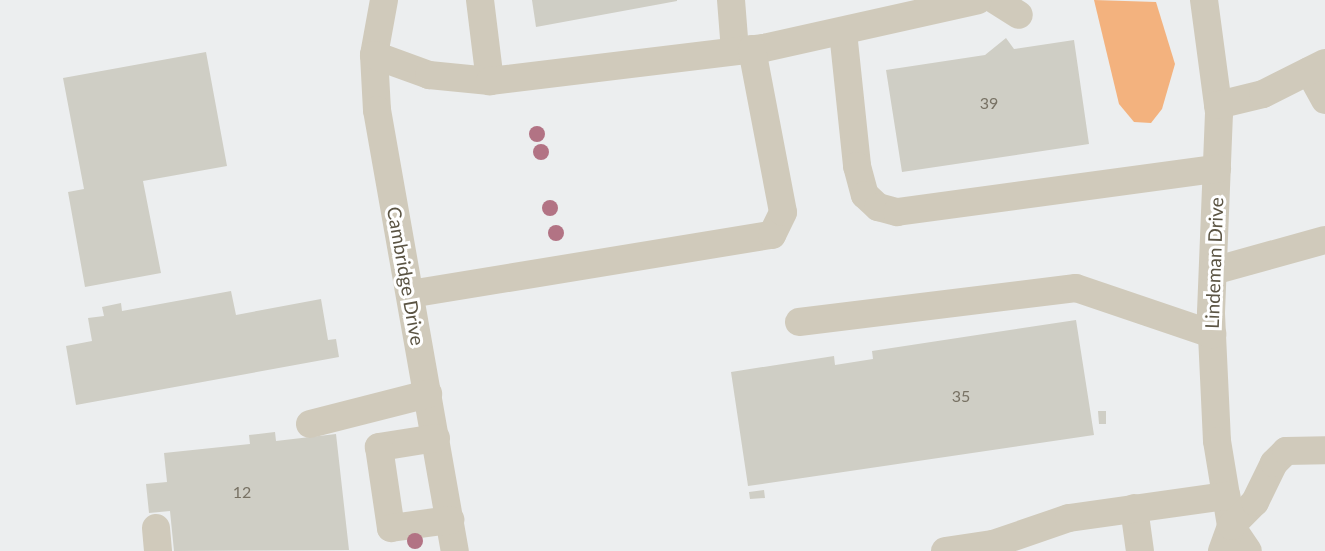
<!DOCTYPE html>
<html>
<head>
<meta charset="utf-8">
<style>
  body { margin:0 }
  #map { position:relative; width:1325px; height:551px; overflow:hidden; background:#eceeef; font-family:Lato,sans-serif }
  div>[style] { position:absolute }
  .water>* { inset:0; background:#f3b27e }
  .building>* { inset:0; background:#cfcec5 }
  .minor>* { height:28px; margin:-14px; padding:0 14px; transform-origin:14px; border-radius:14px; background:#d0cabb }
  .trees>* { width:16px; height:16px; margin:-8px; border-radius:50%; background:#b27384 }
  span { translate:-50% -50%; white-space:nowrap; text-align:center; line-height:1.15; -webkit-text-stroke:6px #fff; paint-order:stroke }
  .number-label { font-size:16px; color:#787264 }
  .number-label span { -webkit-text-stroke-width:0 }
  .street-label { font-size:19px; color:#5b5443 }
</style>
</head>
<body>
<div id="map">
  <div class="water">
    <div style="clip-path:polygon(1094px 0,1156px 2px,1175px 64px,1162px 109px,1151px 123px,1134px 122px,1119px 104px)"></div>
  </div>
  <div class="building">
    <div style="clip-path:polygon(532px 0,677px 0,677px 1px,536px 27px)"></div>
    <div style="clip-path:polygon(1006px 38px,1014px 49px,1074px 40px,1089px 144px,902px 172px,886px 70px,985px 55px)"></div>
    <div style="clip-path:polygon(206px 52px,227px 166px,143px 181px,161px 273px,85px 287px,68px 192px,84px 189px,63px 78px)"></div>
    <div style="clip-path:polygon(231px 291px,236px 315px,321px 299px,328px 340px,336px 339px,339px 357px,76px 405px,66px 346px,92px 341px,88px 318px,104px 316px,102px 307px,121px 303px,122px 311px)"></div>
    <div style="clip-path:polygon(1076px 320px,1094px 435px,748px 486px,731px 372px,834px 356px,835px 365px,873px 359px,872px 351px)"></div>
    <div style="clip-path:polygon(1098px 411px,1106px 411px,1106px 424px,1099px 424px)"></div>
    <div style="clip-path:polygon(275px 432px,276px 441px,336px 434px,349px 550px,174px 551px,170px 511px,149px 513px,146px 484px,167px 482px,164px 453px,250px 444px,249px 435px)"></div>
    <div style="clip-path:polygon(764px 490px,765px 498px,750px 499px,749px 492px)"></div>
  </div>
  <div class="minor">
    <div style="left:384px;top:0;width:56px;rotate:100.3deg"></div>
    <div style="left:374px;top:55px;width:55px;rotate:86.9deg"></div>
    <div style="left:377px;top:110px;width:448px;rotate:80deg"></div>
    <div style="left:480px;top:0;width:82px;rotate:83deg"></div>
    <div style="left:731px;top:0;width:51px;rotate:85.5deg"></div>
    <div style="left:995px;top:0;width:28px;rotate:32deg"></div>
    <div style="left:1204px;top:0;width:114px;rotate:82.4deg"></div>
    <div style="left:1219px;top:113px;width:201px;rotate:92.3deg"></div>
    <div style="left:1211px;top:314px;width:127px;rotate:87.3deg"></div>
    <div style="left:1217px;top:441px;width:86px;rotate:80.6deg"></div>
    <div style="left:1231px;top:526px;width:30px;rotate:56deg"></div>
    <div style="left:843px;top:32px;width:135px;rotate:84deg"></div>
    <div style="left:857px;top:166px;width:30px;rotate:75deg"></div>
    <div style="left:865px;top:195px;width:18px;rotate:43deg"></div>
    <div style="left:878px;top:207px;width:20px;rotate:15deg"></div>
    <div style="left:897px;top:212px;width:323px;rotate:-7.7deg"></div>
    <div style="left:374px;top:55px;width:59px;rotate:20deg"></div>
    <div style="left:429px;top:75px;width:61px;rotate:5.6deg"></div>
    <div style="left:490px;top:81px;width:276px;rotate:-6.9deg"></div>
    <div style="left:764px;top:48px;width:219px;rotate:-12.6deg"></div>
    <div style="left:1309px;top:71px;width:33px;rotate:61deg"></div>
    <div style="left:1218px;top:105px;width:46px;rotate:-13.7deg"></div>
    <div style="left:1263px;top:94px;width:69px;rotate:-26.6deg"></div>
    <div style="left:1213px;top:271px;width:116px;rotate:-15.5deg"></div>
    <div style="left:410px;top:294px;width:367px;rotate:-9.3deg"></div>
    <div style="left:772px;top:235px;width:25px;rotate:-64deg"></div>
    <div style="left:783px;top:212px;width:166px;rotate:-100.8deg"></div>
    <div style="left:799px;top:322px;width:279px;rotate:-7deg"></div>
    <div style="left:1076px;top:288px;width:144px;rotate:18.7deg"></div>
    <div style="left:310px;top:424px;width:122px;rotate:-14.3deg"></div>
    <div style="left:436px;top:438px;width:58px;rotate:171deg"></div>
    <div style="left:379px;top:447px;width:82px;rotate:81.6deg"></div>
    <div style="left:391px;top:528px;width:60px;rotate:-7.7deg"></div>
    <div style="left:1134px;top:508px;width:43px;rotate:82.1deg"></div>
    <div style="left:156px;top:528px;width:23px;rotate:85deg"></div>
    <div style="left:945px;top:551px;width:49px;rotate:-8.3deg"></div>
    <div style="left:993px;top:544px;width:80px;rotate:-18.9deg"></div>
    <div style="left:1069px;top:518px;width:159px;rotate:-8deg"></div>
    <div style="left:1222px;top:551px;width:27px;rotate:-70deg"></div>
    <div style="left:1231px;top:526px;width:34px;rotate:-45deg"></div>
    <div style="left:1255px;top:502px;width:43px;rotate:-64deg"></div>
    <div style="left:1274px;top:463px;width:17px;rotate:-45deg"></div>
    <div style="left:1286px;top:451px;width:39px;rotate:-1deg"></div>
  </div>
  <div class="trees">
    <div style="left:537px;top:134px"></div>
    <div style="left:541px;top:152px"></div>
    <div style="left:550px;top:208px"></div>
    <div style="left:556px;top:233px"></div>
    <div style="left:415px;top:541px"></div>
  </div>
  <div class="number-label">
    <span style="left:989px;top:103px">39</span>
    <span style="left:961px;top:396px">35</span>
    <span style="left:242px;top:492px">12</span>
  </div>
  <div class="street-label">
    <span style="left:1214px;top:263px;rotate:-88deg">Lindeman Drive</span>
    <span style="left:406px;top:276px;rotate:80deg">Cambridge Drive</span>
  </div>
</div>
</body>
</html>
